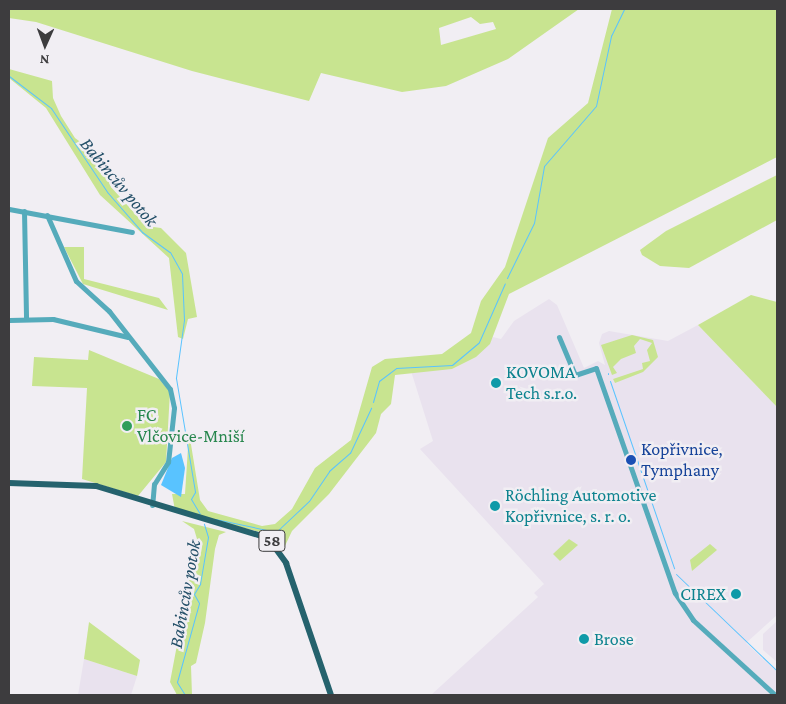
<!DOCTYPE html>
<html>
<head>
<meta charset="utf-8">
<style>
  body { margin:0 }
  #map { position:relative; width:786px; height:704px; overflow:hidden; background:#f1eef3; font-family:"Crimson Pro",serif }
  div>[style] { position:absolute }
  .built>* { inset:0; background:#e9e2ee }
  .green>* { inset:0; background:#c8e490 }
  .water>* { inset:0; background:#59c3ff }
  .stream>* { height:1px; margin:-0.5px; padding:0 0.5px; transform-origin:0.5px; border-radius:0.5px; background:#59c3ff }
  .minor>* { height:5px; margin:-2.5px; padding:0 2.5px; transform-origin:2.5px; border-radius:2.5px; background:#55abbb }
  .major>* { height:6px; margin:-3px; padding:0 3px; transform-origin:3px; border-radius:3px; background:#25626d }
  .dots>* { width:14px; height:14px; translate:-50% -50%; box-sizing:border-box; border:2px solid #f1eef3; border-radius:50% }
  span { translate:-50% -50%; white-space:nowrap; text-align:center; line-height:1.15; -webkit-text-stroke:5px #f1eef3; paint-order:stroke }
  .shield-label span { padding:1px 4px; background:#f1eef3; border:1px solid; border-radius:4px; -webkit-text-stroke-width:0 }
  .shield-label { font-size:16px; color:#3d3c3e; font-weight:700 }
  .culture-label { font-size:18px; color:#0d838f }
  .left { translate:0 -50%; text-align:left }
  .right { translate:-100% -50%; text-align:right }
  .leisure-label { font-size:18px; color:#27864d }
  .transit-label { font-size:18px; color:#164399 }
  .water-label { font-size:19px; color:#234f68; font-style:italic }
  .frame { position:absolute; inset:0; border:10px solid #3d3c3e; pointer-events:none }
  .north { position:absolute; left:20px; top:20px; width:50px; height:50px; -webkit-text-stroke:4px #f1eef3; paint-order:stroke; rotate:182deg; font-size:14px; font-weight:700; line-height:20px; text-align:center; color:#3d3c3e }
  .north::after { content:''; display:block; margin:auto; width:18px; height:22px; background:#3d3c3e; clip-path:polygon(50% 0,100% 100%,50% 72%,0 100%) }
</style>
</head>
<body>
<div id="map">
  <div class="built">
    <div style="clip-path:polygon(549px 299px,557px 305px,584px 368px,598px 361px,605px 365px,599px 343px,602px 334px,609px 331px,668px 341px,698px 325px,777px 407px,777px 615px,746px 643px,777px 672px,777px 695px,431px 695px,538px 597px,534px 593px,544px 584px,420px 449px,433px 441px,411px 371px,452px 369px,476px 357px,493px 337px,501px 339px,514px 321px)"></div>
    <div style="clip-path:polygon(777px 621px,777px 662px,763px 650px,763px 634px)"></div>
    <div style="clip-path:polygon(84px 659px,137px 676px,131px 695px,78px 695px)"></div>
  </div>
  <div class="green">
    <div style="clip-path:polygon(evenodd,9px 9px,579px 9px,508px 59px,446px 86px,402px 92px,321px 73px,309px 101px,192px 71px,36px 22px,9px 18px,9px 9px,471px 17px,480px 24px,493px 22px,496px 29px,441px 45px,439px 28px,471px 17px)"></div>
    <div style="clip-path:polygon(612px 9px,777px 9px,777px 157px,509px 294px,490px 344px,476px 357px,452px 369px,395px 375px,391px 404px,381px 414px,376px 433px,329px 494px,292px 531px,284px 548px,268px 534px,175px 510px,172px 494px,185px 494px,189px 432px,200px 500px,208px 511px,262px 526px,275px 524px,292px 509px,315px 468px,351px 440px,372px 367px,385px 359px,442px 354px,471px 333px,481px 301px,505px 267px,548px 138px,588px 103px)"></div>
    <div style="clip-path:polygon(9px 69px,52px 81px,53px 98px,61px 116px,75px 138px,98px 155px,111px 187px,146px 226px,161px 228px,186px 253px,197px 317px,188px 319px,183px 339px,178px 337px,169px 258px,100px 195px,46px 108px,9px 78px)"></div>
    <div style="clip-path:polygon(777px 175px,777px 220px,689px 268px,660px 266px,642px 255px,640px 250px,666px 231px)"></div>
    <div style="clip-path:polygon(64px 247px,84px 247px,84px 279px,159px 298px,168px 310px,83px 284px)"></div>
    <div style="clip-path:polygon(751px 295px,777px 302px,777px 407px,698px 325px)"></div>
    <div style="clip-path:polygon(632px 335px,653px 340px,658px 357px,643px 372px,615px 383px,613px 379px,643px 369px,642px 363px,650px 361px,647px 350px,652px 343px,640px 339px,634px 346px,636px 353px,621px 359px,613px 367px,617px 373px,612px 375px,601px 345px)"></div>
    <div style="clip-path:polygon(89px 350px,159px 379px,170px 392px,166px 462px,138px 496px,82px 479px,87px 388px,32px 386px,34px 357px,88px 360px)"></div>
    <div style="clip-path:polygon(182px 521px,226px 532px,219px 535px,215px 549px,205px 623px,196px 663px,191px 666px,192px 695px,177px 695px,170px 682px,197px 539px,194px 529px)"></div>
    <div style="clip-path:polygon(569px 539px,578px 545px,560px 561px,553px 554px)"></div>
    <div style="clip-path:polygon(710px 544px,717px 550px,692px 571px,690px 560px)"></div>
    <div style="clip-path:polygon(89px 622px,140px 660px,137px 676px,84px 659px)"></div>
  </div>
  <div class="water">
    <div style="clip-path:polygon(181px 453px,185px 468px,181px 497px,161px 485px,172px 458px)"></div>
  </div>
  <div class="stream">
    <div style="left:9px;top:76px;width:53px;rotate:37.3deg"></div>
    <div style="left:51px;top:108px;width:102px;rotate:56.2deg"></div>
    <div style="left:108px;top:193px;width:52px;rotate:48.9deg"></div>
    <div style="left:142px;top:232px;width:34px;rotate:36deg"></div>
    <div style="left:170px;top:252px;width:25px;rotate:61deg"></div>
    <div style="left:182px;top:274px;width:46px;rotate:87.5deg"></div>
    <div style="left:184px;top:320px;width:59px;rotate:97.9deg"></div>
    <div style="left:176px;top:378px;width:116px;rotate:80.5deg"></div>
    <div style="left:195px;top:492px;width:8px;rotate:120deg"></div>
    <div style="left:191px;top:499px;width:17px;rotate:59deg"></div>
    <div style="left:507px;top:278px;width:61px;rotate:-63.9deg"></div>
    <div style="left:534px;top:223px;width:58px;rotate:-80deg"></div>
    <div style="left:544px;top:166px;width:79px;rotate:-49.1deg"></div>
    <div style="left:596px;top:106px;width:72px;rotate:-77.9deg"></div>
    <div style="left:611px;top:36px;width:30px;rotate:-64deg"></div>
    <div style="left:608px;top:373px;width:1px;rotate:90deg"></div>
    <div style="left:610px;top:381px;width:198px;rotate:71.1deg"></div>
    <div style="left:373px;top:402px;width:22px;rotate:-74deg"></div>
    <div style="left:379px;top:381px;width:21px;rotate:-37deg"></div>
    <div style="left:396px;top:368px;width:56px;rotate:-3.1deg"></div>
    <div style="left:452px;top:365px;width:35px;rotate:-40deg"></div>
    <div style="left:479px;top:342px;width:64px;rotate:-66.2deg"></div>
    <div style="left:215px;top:519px;width:62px;rotate:12deg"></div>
    <div style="left:276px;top:532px;width:45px;rotate:-43.2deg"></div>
    <div style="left:309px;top:501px;width:36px;rotate:-56deg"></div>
    <div style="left:329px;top:471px;width:28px;rotate:-41deg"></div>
    <div style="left:350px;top:453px;width:50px;rotate:-65deg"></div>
    <div style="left:676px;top:574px;width:140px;rotate:43.8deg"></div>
    <div style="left:185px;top:695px;width:15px;rotate:-122deg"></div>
    <div style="left:177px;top:682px;width:82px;rotate:-74.4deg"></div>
    <div style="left:199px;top:603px;width:10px;rotate:-119deg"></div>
    <div style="left:194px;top:594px;width:12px;rotate:-59deg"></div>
    <div style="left:200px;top:584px;width:48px;rotate:-80.3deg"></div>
    <div style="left:208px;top:537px;width:14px;rotate:-107deg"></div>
  </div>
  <div class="minor">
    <div style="left:9px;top:209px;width:125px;rotate:10.6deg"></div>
    <div style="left:24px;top:211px;width:108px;rotate:88.9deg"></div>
    <div style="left:47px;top:215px;width:72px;rotate:66.3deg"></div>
    <div style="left:76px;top:281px;width:45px;rotate:42.3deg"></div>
    <div style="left:109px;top:311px;width:99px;rotate:52deg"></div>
    <div style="left:170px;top:389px;width:19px;rotate:78deg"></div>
    <div style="left:174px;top:408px;width:54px;rotate:96.3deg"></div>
    <div style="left:168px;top:462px;width:26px;rotate:122deg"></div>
    <div style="left:154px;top:484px;width:21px;rotate:95deg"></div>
    <div style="left:9px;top:320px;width:44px;rotate:-1.3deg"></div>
    <div style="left:53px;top:319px;width:77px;rotate:13.5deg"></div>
    <div style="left:559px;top:337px;width:41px;rotate:67.2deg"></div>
    <div style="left:575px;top:375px;width:22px;rotate:-18deg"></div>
    <div style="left:596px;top:368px;width:238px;rotate:70.7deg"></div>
    <div style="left:675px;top:593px;width:32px;rotate:56deg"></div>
    <div style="left:693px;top:620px;width:111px;rotate:42.4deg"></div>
  </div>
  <div class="major">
    <div style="left:9px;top:483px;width:87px;rotate:2deg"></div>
    <div style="left:96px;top:486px;width:180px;rotate:16.8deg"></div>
    <div style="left:268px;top:538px;width:31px;rotate:54deg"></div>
    <div style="left:286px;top:563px;width:139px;rotate:71.2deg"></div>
  </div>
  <div class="dots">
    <div style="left:496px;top:383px;background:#0f9aa8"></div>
    <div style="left:127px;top:426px;background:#2e9e5b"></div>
    <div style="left:631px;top:460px;background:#1a4fb4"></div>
    <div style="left:495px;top:506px;background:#0f9aa8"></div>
    <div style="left:736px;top:594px;background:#0f9aa8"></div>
    <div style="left:584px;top:639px;background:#0f9aa8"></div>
  </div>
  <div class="shield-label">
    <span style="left:272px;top:541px">58</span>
  </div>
  <div class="culture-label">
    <span class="left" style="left:506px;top:383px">KOVOMA<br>Tech s.r.o.</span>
    <span class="left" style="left:505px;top:506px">Röchling Automotive<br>Kopřivnice, s. r. o.</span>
    <span class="right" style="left:726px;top:594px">CIREX</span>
    <span class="left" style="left:594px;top:639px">Brose</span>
  </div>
  <div class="leisure-label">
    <span class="left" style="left:137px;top:426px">FC<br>Vlčovice-Mniší</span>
  </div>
  <div class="transit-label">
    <span class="left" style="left:641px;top:460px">Kopřivnice,<br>Tymphany</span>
  </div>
  <div class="water-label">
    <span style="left:119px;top:182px;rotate:50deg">Babincův potok</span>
    <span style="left:185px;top:594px;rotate:-80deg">Babincův potok</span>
  </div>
  <div class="frame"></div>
  <div class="north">N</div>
</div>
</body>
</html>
